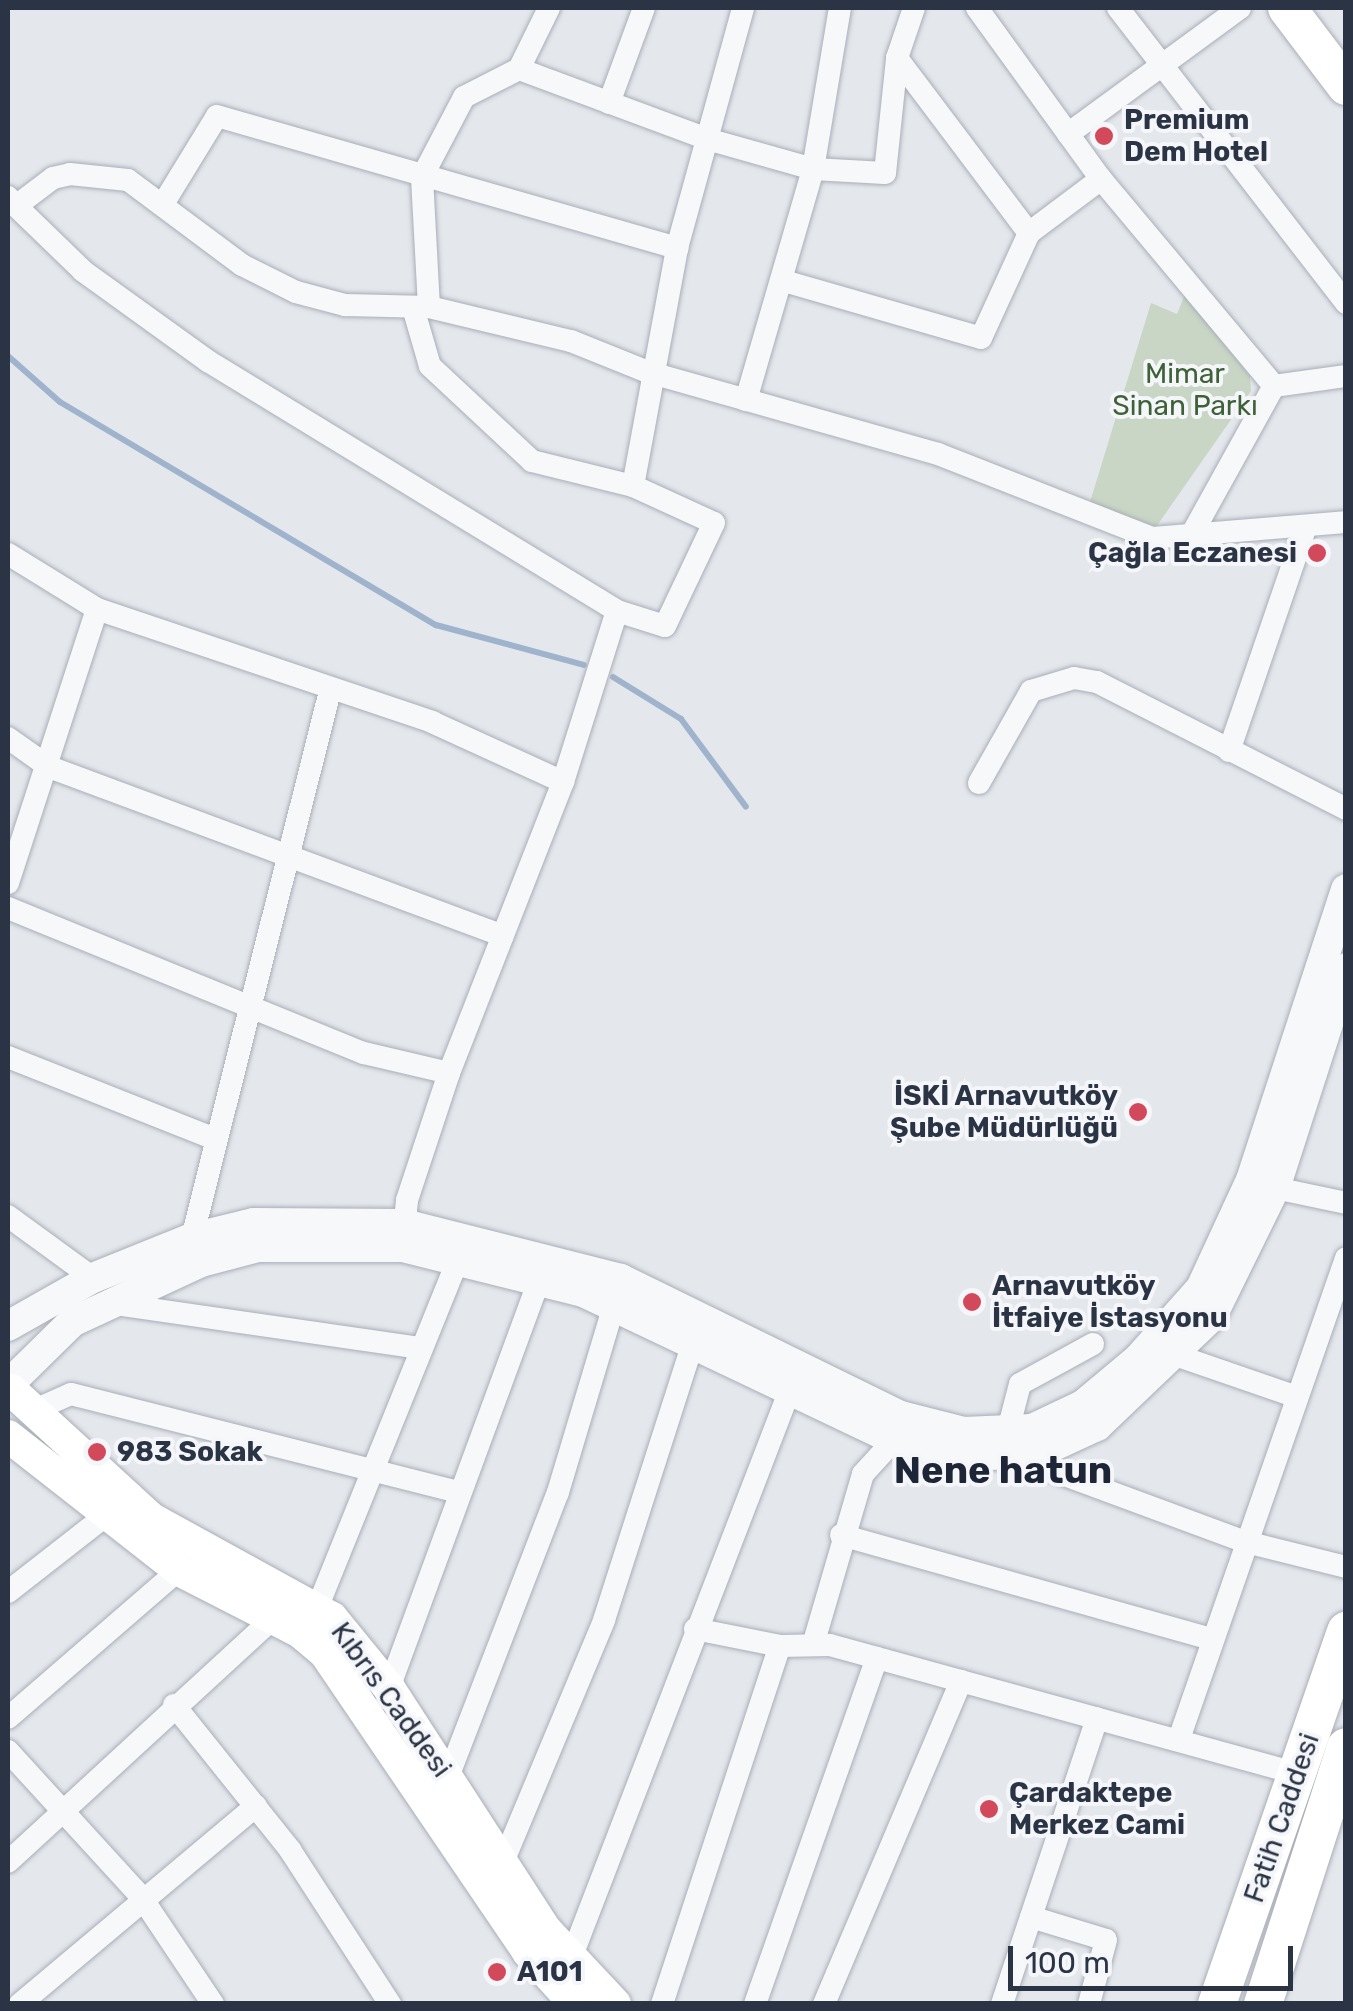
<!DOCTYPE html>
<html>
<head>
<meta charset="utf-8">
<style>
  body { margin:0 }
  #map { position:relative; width:1353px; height:2011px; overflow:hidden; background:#e4e7ec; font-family:Rubik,sans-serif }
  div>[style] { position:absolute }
  .green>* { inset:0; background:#c9d6c5 }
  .stream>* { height:6px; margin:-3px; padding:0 3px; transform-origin:3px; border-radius:3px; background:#9fb4cc }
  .roads { filter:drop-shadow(0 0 2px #a9aeb7) drop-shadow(0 0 2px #a9aeb7) }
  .minor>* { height:22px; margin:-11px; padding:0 11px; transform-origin:11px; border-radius:11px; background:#f7f8fa }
  .tertiary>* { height:30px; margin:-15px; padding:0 15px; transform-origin:15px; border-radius:15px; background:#f7f8fa }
  .secondary>* { height:32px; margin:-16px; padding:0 16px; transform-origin:16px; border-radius:16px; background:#fff }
  .primary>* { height:38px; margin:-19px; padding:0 19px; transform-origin:19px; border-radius:19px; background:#fff }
  .dots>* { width:28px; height:28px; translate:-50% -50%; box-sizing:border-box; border:5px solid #f4f6f9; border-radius:50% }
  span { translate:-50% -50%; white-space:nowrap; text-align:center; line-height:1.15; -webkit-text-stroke:8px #f4f6f9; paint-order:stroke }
  .poi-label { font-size:28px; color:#2b3445; font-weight:700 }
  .left { translate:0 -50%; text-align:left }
  .right { translate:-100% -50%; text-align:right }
  .park-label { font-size:28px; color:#3f6138 }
  .street-label { font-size:28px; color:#2b3445 }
  .district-label { font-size:38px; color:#1d2536; font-weight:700 }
  .frame { position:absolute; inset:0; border:10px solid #2b3445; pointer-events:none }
  .scale { position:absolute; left:1008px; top:1946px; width:285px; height:45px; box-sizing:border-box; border:5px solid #2b3445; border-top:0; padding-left:12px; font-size:30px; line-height:35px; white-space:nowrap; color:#2b3445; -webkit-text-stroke:8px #f4f6f9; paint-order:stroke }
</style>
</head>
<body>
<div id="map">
  <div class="green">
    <div style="clip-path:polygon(1185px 294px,1250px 376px,1251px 391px,1156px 527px,1090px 502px,1151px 303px,1177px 314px)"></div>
  </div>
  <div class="stream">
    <div style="left:8px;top:356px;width:69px;rotate:41.5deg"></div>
    <div style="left:60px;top:402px;width:437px;rotate:30.7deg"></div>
    <div style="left:436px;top:625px;width:153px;rotate:15.1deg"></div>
    <div style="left:613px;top:677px;width:80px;rotate:31.7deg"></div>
    <div style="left:681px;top:719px;width:109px;rotate:53.5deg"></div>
  </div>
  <div class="roads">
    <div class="minor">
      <div style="left:977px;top:8px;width:211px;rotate:54.1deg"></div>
      <div style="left:1101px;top:179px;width:270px;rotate:50.1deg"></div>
      <div style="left:1274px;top:386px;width:73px;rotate:-7.9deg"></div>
      <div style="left:1118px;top:8px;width:373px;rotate:52.3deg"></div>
      <div style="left:897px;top:58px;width:219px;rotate:53deg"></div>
      <div style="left:519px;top:69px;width:201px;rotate:20.4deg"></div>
      <div style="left:707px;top:139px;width:110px;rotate:15.8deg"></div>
      <div style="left:813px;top:169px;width:72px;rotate:3.2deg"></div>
      <div style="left:885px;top:173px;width:116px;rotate:-84deg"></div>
      <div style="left:897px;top:58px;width:53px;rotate:-71.2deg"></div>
      <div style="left:609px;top:103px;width:101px;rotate:-69.8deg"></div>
      <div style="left:1068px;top:134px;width:213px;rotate:-36.2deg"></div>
      <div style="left:8px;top:197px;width:12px;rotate:48deg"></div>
      <div style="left:16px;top:206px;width:46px;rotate:-37.1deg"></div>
      <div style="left:53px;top:178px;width:17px;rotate:-13deg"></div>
      <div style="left:70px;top:174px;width:58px;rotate:5.9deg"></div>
      <div style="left:128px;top:180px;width:142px;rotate:36.7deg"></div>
      <div style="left:242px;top:265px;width:60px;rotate:26.6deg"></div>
      <div style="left:296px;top:292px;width:51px;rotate:14.9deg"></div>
      <div style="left:345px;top:305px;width:84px;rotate:1.4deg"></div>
      <div style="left:429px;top:307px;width:146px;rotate:13.5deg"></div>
      <div style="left:571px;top:341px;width:83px;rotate:21.9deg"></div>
      <div style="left:648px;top:372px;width:301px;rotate:15.8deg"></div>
      <div style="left:938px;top:454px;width:230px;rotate:21.4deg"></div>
      <div style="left:1152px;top:538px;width:195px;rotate:-4.7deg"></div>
      <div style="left:163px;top:204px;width:103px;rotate:-58.5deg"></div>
      <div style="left:217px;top:116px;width:479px;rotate:16deg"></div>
      <div style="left:16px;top:206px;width:93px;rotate:44.1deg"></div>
      <div style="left:83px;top:271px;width:154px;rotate:35.8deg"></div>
      <div style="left:208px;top:361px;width:479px;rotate:31.4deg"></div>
      <div style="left:784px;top:281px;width:205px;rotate:16.1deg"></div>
      <div style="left:981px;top:338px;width:115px;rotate:-65.4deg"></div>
      <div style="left:1029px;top:233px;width:90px;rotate:-36.9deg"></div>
      <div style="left:429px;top:307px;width:130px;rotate:-93.1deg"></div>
      <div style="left:422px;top:177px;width:90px;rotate:-62.3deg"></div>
      <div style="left:464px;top:97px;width:62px;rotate:-27deg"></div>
      <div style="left:519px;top:69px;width:68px;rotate:-63.8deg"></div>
      <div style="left:414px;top:311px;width:57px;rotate:73.8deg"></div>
      <div style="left:430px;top:366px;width:139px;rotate:43deg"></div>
      <div style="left:532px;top:461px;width:104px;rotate:13.9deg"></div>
      <div style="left:746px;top:400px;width:241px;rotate:-73.8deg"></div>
      <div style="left:813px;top:169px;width:163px;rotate:-80.5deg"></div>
      <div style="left:1188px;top:541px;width:177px;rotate:-61deg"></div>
      <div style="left:8px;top:554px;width:105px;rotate:31.7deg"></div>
      <div style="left:97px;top:609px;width:354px;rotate:18.6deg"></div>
      <div style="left:432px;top:722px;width:144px;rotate:24.6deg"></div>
      <div style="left:8px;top:738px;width:50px;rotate:35.3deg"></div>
      <div style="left:49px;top:767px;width:484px;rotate:20.4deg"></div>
      <div style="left:1229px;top:751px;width:235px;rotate:-71.1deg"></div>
      <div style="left:979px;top:783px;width:106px;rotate:-60.5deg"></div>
      <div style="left:1031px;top:691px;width:45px;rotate:-16.8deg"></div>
      <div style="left:1074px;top:678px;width:23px;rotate:10deg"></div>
      <div style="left:1097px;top:682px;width:280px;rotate:27deg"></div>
      <div style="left:8px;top:883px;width:288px;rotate:-72deg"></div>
      <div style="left:8px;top:908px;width:384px;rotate:22.2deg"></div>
      <div style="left:364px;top:1053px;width:87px;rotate:13.2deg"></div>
      <div style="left:8px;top:1057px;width:220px;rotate:21.6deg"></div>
      <div style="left:1275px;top:1188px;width:73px;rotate:11.9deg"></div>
      <div style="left:8px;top:1216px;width:105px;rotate:36.1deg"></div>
      <div style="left:192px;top:1238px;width:564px;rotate:-75.84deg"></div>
      <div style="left:403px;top:1239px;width:39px;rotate:-84deg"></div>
      <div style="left:407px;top:1200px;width:134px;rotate:-71.7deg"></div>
      <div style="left:449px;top:1073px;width:313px;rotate:-68.6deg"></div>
      <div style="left:563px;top:782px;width:179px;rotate:-72.5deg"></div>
      <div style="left:617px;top:611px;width:50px;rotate:17.4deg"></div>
      <div style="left:665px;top:626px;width:114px;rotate:-64.6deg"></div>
      <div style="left:714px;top:523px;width:89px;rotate:-155.4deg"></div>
      <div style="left:633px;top:486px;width:242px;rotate:-79.5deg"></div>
      <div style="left:677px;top:248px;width:249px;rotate:-74.6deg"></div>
      <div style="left:108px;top:1303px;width:314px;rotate:8.2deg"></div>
      <div style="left:1093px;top:1344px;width:83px;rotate:151.3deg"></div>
      <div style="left:1020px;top:1384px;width:48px;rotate:104.6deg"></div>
      <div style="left:1008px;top:1430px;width:26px;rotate:79deg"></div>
      <div style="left:1013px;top:1456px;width:248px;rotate:20.3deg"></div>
      <div style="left:1246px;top:1542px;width:103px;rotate:14deg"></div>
      <div style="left:1178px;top:1356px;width:126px;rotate:19deg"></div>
      <div style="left:37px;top:1409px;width:37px;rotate:-24deg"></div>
      <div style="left:71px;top:1394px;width:400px;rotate:14.2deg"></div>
      <div style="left:841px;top:1535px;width:385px;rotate:15.7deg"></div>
      <div style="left:8px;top:1592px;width:127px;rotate:-38deg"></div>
      <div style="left:318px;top:1606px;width:386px;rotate:-68deg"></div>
      <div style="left:695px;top:1629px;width:87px;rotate:11.3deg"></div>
      <div style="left:780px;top:1646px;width:50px;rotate:-1.1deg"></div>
      <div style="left:830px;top:1645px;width:485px;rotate:15.4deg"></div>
      <div style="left:813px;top:1645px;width:178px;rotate:-73.7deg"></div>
      <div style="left:863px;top:1474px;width:46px;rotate:-47.6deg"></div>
      <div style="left:389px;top:1688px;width:446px;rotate:-69.8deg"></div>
      <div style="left:174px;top:1705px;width:186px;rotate:51.3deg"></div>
      <div style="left:290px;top:1850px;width:184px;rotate:57deg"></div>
      <div style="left:8px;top:1718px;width:226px;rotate:-40.9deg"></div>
      <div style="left:1179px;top:1739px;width:509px;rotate:-70.85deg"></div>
      <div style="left:8px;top:1751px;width:199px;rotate:47.6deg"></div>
      <div style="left:142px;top:1898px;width:128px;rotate:56.2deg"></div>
      <div style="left:448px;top:1777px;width:305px;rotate:-68.9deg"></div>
      <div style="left:558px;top:1492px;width:206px;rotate:-73.3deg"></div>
      <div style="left:8px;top:1862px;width:360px;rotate:-42.6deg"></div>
      <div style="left:503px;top:1862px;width:262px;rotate:-67.3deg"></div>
      <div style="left:604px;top:1620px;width:294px;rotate:-72.2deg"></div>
      <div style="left:1031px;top:1917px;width:78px;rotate:17deg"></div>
      <div style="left:1106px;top:1940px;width:66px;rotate:104.9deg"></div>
      <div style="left:568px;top:1966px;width:620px;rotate:-68.94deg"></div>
      <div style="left:20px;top:2004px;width:308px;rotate:-40deg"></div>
      <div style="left:662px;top:2004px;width:377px;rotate:-71.8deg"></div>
      <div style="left:755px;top:2004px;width:367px;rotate:-70.6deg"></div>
      <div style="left:824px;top:2004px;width:351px;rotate:-67deg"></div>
      <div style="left:1002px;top:2004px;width:301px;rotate:-71.6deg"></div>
    </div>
    <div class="tertiary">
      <div style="left:8px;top:1326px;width:98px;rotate:-29.5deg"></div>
      <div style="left:93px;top:1278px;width:107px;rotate:-22deg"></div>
      <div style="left:192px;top:1238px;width:64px;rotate:-13.6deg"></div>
      <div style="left:254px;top:1223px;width:150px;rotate:0.4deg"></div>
      <div style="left:404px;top:1224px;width:224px;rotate:14.2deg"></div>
      <div style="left:621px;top:1279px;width:312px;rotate:26.1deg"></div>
      <div style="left:901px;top:1416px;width:65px;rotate:14.3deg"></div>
      <div style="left:964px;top:1432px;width:68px;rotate:-2.5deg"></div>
      <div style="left:1032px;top:1429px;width:56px;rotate:-25.2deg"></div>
      <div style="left:1083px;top:1405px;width:72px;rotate:-39.9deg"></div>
      <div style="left:1138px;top:1359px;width:95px;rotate:-48.4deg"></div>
      <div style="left:1201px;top:1288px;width:119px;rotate:-65.2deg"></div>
      <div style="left:1251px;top:1180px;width:306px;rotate:-71.9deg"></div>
      <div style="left:11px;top:1382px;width:86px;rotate:-44.5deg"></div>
      <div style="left:72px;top:1322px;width:142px;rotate:-24.9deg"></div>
      <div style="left:201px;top:1262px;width:59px;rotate:-14.7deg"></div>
      <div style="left:258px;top:1247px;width:145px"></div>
      <div style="left:403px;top:1247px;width:186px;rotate:14deg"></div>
      <div style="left:583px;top:1292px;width:344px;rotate:25.4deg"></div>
      <div style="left:894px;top:1440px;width:71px;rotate:13.1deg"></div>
      <div style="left:963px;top:1456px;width:75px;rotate:-2.3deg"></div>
      <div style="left:1038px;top:1453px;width:65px;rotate:-24.6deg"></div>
      <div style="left:1097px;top:1426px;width:159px;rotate:-43.7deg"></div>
      <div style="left:1212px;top:1316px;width:143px;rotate:-63.8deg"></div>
      <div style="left:1275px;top:1188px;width:231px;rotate:-72.1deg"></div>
    </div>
    <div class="secondary">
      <div style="left:11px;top:1390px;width:191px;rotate:42.5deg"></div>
      <div style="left:152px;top:1519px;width:205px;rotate:28.8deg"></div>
      <div style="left:332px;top:1618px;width:90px;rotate:50.8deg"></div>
      <div style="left:389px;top:1688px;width:286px;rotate:57.1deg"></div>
      <div style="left:544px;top:1928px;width:104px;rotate:46.9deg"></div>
      <div style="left:8px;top:1436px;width:217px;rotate:38.1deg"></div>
      <div style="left:179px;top:1570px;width:136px;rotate:27.1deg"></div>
      <div style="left:300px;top:1632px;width:33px;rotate:40deg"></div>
      <div style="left:325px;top:1653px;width:361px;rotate:55.8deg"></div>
      <div style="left:528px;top:1952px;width:70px;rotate:47.9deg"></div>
    </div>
    <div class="primary">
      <div style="left:1287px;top:8px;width:98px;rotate:52.9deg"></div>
      <div style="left:1217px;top:2004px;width:395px;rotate:-70.9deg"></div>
      <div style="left:1263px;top:2004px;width:270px;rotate:-72.1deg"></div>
    </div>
  </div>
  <div class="dots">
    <div style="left:1104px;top:136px;background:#d1495b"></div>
    <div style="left:1317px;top:553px;background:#d1495b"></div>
    <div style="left:1138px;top:1112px;background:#d1495b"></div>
    <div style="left:972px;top:1302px;background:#d1495b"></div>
    <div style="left:97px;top:1452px;background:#d1495b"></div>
    <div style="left:989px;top:1809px;background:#d1495b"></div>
    <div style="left:497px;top:1972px;background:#d1495b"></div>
  </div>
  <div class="poi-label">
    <span class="left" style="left:1124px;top:136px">Premium<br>Dem Hotel</span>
    <span class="right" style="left:1297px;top:553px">Çağla Eczanesi</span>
    <span class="right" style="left:1118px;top:1112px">İSKİ Arnavutköy<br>Şube Müdürlüğü</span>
    <span class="left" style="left:992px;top:1302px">Arnavutköy<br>İtfaiye İstasyonu</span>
    <span class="left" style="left:117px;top:1452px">983 Sokak</span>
    <span class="left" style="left:1009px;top:1809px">Çardaktepe<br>Merkez Cami</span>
    <span class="left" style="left:517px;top:1972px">A101</span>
  </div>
  <div class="park-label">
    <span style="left:1185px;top:390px">Mimar<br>Sinan Parkı</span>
  </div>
  <div class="street-label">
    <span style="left:391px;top:1700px;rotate:54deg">Kıbrıs Caddesi</span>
    <span style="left:1282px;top:1818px;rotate:-71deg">Fatih Caddesi</span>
  </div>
  <div class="district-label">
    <span style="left:1003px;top:1471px">Nene hatun</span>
  </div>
  <div class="frame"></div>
  <div class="scale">100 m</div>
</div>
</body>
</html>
